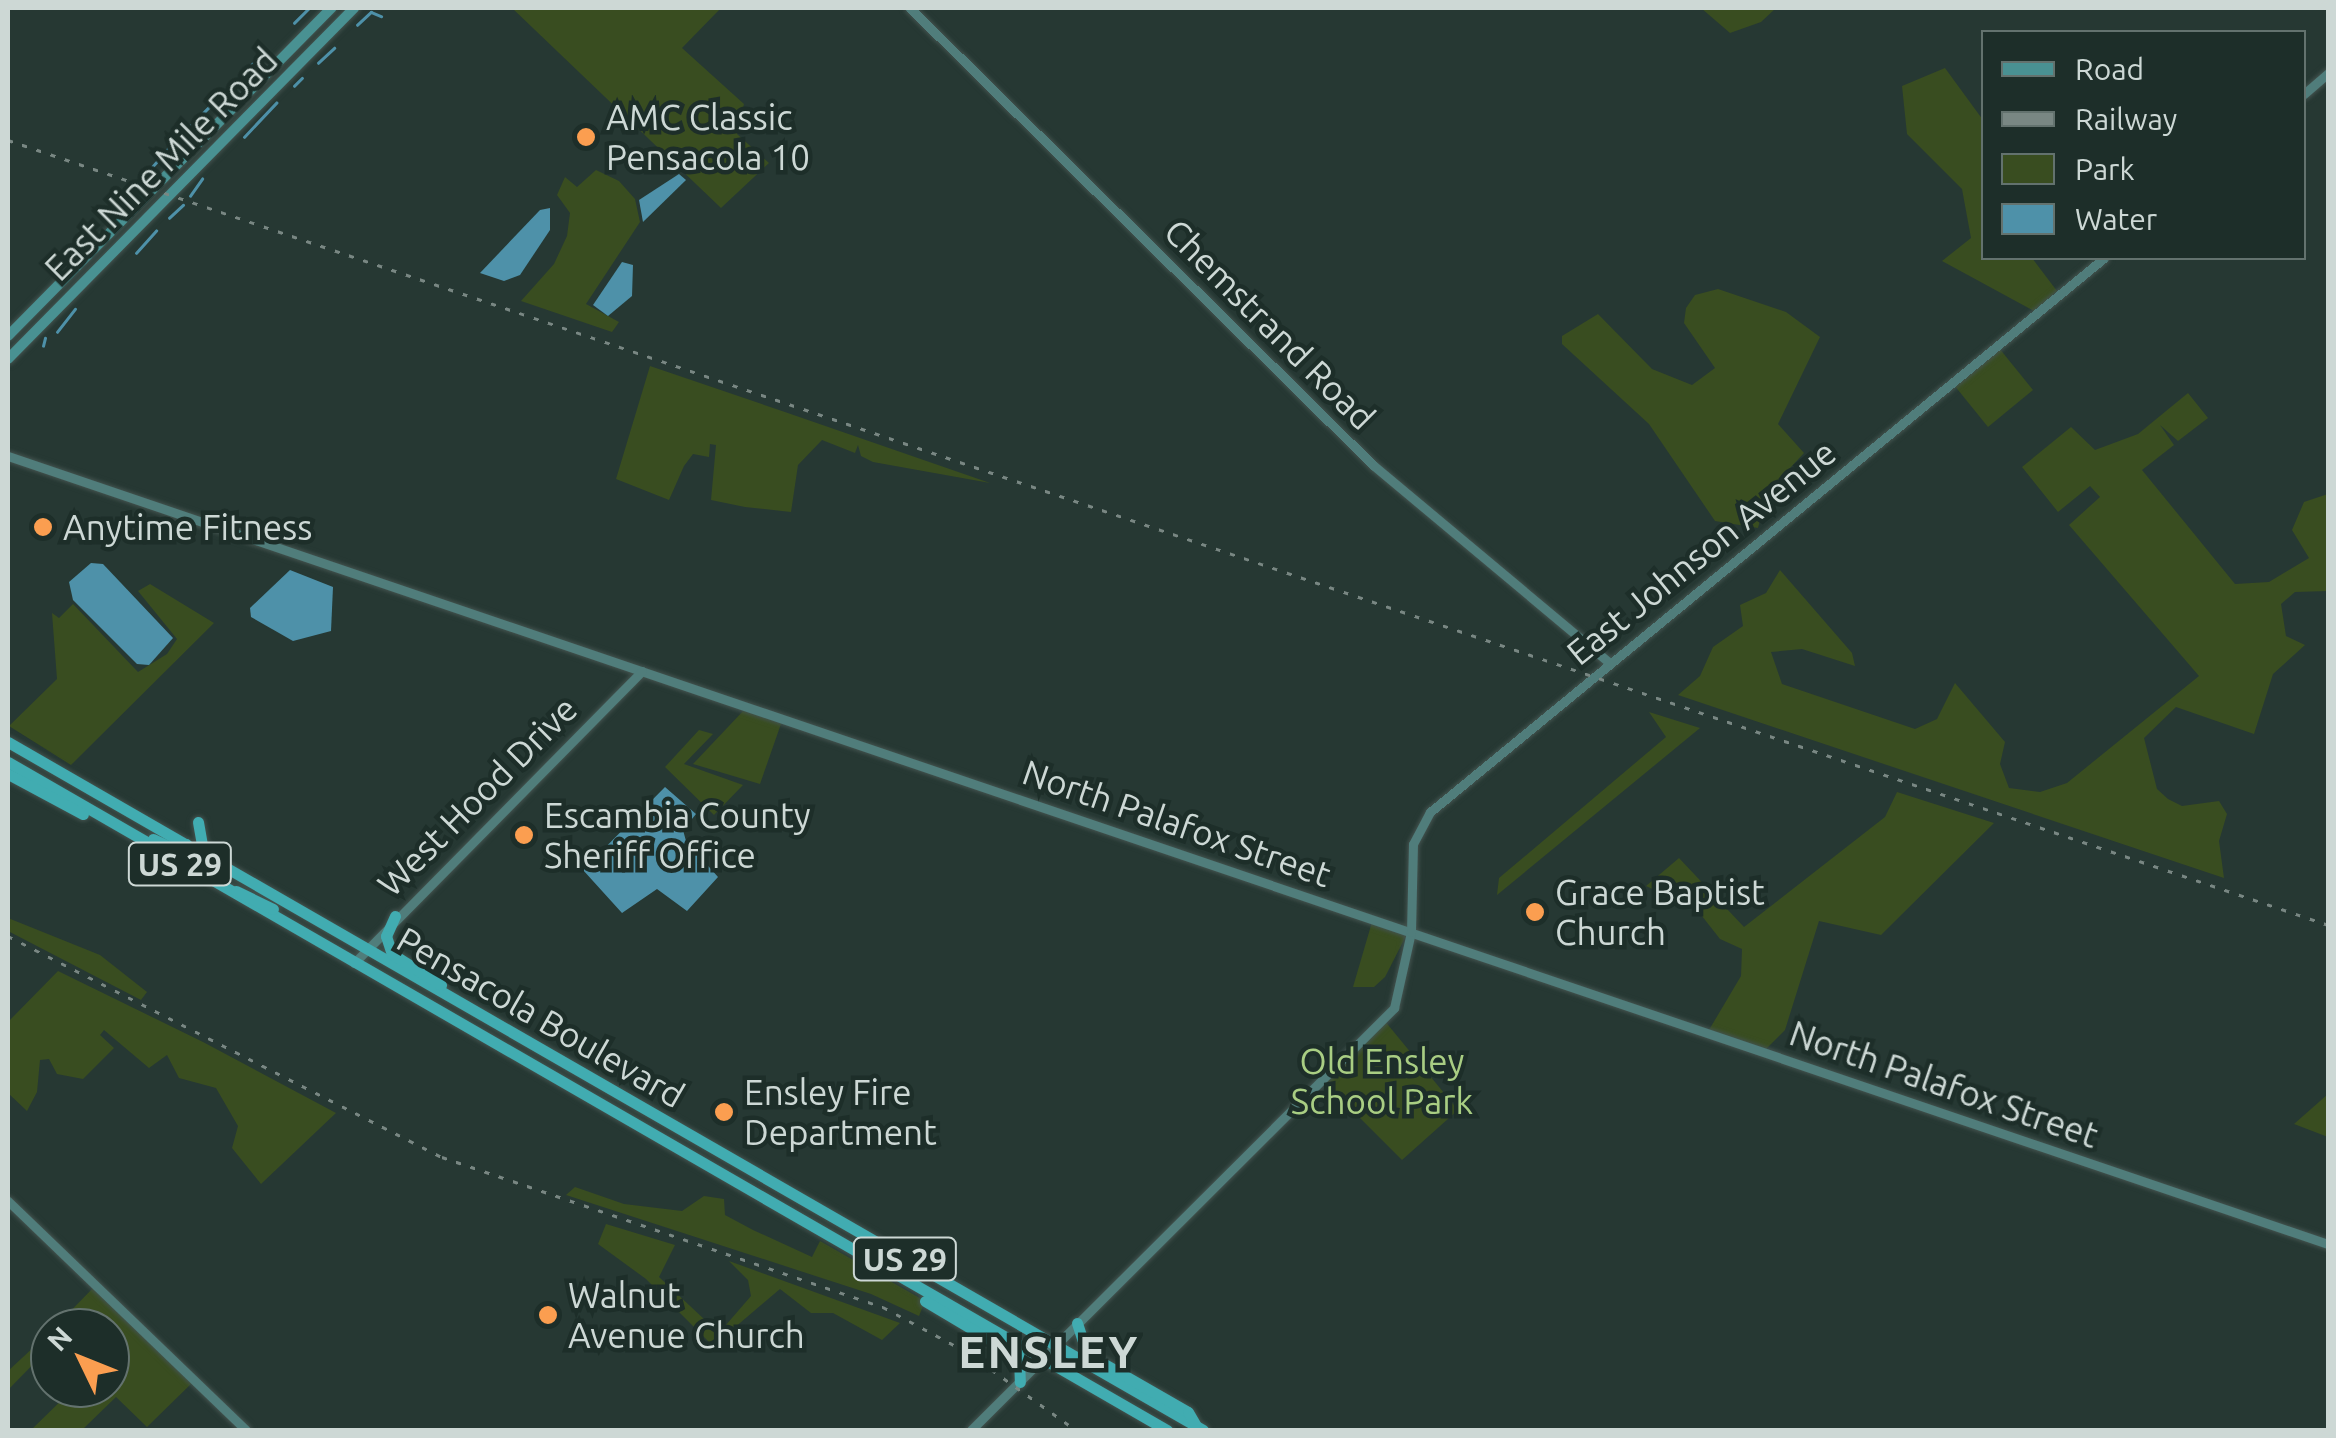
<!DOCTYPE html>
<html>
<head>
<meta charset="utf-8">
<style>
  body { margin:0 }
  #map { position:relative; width:2336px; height:1438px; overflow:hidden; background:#263833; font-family:Ubuntu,sans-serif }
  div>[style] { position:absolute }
  .green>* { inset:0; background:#394d20 }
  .water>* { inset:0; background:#4e91a9 }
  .stream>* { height:2.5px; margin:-1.25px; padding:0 1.25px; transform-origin:1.25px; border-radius:1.25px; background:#4e91a9 }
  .roads { filter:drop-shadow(0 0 2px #43534f) drop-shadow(0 0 2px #43534f) }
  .secondary>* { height:9px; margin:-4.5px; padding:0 4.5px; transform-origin:4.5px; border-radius:4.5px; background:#507d7b }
  .primary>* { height:10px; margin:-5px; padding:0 5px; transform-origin:5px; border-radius:5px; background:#499192 }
  .highway>* { height:11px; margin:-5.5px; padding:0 5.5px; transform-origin:5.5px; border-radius:5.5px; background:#41acb1 }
  .rail>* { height:2.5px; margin-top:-1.25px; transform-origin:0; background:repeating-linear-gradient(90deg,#798783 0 5px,transparent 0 15px) }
  .dots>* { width:28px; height:28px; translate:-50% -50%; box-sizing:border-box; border:5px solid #1d2e29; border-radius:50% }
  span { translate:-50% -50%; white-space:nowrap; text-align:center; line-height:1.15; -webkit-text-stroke:9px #1d2e29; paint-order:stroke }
  .shield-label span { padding:2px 8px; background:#1d2e29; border:2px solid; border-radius:8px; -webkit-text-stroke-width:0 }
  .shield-label { font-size:32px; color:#cdd8d5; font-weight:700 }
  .poi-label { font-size:35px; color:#cdd8d5 }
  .left { translate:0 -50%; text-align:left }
  .street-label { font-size:35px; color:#cdd8d5 }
  .park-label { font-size:35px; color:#a9ce83 }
  .district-label { font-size:45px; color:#cdd8d5; font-weight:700; letter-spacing:2.5px }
  .frame { position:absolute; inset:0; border:10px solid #cdd8d5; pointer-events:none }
  .legend { position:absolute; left:1981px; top:30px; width:325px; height:230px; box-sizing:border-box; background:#1d2e29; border:2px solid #63726e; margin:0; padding:12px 18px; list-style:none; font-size:30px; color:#cdd8d5 }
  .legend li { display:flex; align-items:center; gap:20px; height:50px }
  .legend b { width:50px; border:2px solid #63726e }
  .north { position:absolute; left:30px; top:1308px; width:100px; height:100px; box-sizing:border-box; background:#1d2e29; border:2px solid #63726e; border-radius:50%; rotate:313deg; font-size:28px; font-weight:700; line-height:40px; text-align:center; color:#cdd8d5 }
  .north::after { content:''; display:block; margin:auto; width:35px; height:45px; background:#fb9e50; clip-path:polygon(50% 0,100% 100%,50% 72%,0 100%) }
</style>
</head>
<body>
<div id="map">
  <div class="green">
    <div style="clip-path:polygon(512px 8px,721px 8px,682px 48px,744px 104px,737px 134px,769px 163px,721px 208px)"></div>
    <div style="clip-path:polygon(1701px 8px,1776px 8px,1761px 22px,1730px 33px)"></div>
    <div style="clip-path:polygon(1945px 68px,1983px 120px,1984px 258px,2032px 258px,2057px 291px,2034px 311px,1942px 261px,1971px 238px,1962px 189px,1907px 134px,1902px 86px)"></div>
    <div style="clip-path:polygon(596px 170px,619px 181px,635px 199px,640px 222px,586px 304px,619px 322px,612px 332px,521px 301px,554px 264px,567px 236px,570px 213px,557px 195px,565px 177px,577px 187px)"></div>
    <div style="clip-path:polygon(1718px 289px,1786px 312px,1820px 337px,1778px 424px,1804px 453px,1767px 493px,1758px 528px,1715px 521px,1649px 424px,1562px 344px,1562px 336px,1598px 314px,1652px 369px,1692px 385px,1715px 368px,1684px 323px,1686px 308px,1695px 295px)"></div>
    <div style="clip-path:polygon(1999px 348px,2033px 390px,1988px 427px,1954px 385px)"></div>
    <div style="clip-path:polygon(650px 366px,782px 411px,990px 483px,873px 462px,861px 456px,858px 445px,855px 453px,822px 440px,798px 465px,791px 512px,745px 507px,711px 500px,716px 445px,710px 444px,709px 457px,693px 454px,684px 466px,669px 500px,616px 479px)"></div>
    <div style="clip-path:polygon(2188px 393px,2208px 418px,2178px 441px,2160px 425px,2174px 445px,2142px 470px,2235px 584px,2269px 582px,2309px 558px,2292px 530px,2304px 502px,2328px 494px,2328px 591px,2295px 592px,2281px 604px,2286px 636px,2305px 645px,2273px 674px,2254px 734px,2176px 707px,2144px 738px,2157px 789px,2168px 799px,2182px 806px,2219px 801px,2227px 814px,2219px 841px,2224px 878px,1678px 695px,1700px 676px,1713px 647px,1743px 626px,1740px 605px,1766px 593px,1780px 570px,1852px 653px,1855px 666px,1802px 649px,1771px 652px,1782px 684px,1915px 729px,1937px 719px,1955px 683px,2005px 742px,2000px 764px,2009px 788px,2040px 792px,2067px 783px,2199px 676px,2069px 525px,2100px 497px,2090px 486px,2058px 512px,2022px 467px,2071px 427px,2095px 450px,2138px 434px)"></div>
    <div style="clip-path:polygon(150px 584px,214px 623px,71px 765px,9px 726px,57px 679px,52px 613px,59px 618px,73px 604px,138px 672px,167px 654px,177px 639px,138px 591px)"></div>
    <div style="clip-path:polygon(745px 709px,782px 721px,760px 784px,693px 764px)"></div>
    <div style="clip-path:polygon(1649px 712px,1700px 728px,1497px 895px,1499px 878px,1666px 737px)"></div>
    <div style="clip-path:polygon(699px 730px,713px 734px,684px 764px,743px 785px,714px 815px,665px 767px)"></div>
    <div style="clip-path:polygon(1897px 792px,1994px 823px,1881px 935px,1819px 921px,1785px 1030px,1766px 1049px,1709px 1030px,1741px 976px,1742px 949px,1720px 939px,1698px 911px,1646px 886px,1679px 858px,1744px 927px,1885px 817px)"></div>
    <div style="clip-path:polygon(8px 918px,100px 955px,147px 992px,141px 1000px,8px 931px)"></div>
    <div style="clip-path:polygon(1372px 922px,1407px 934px,1385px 977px,1374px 987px,1353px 987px)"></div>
    <div style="clip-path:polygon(58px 971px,203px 1042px,336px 1113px,261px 1184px,232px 1148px,238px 1126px,216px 1088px,179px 1078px,167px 1055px,149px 1068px,104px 1030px,100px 1035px,114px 1048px,83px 1079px,57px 1074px,49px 1059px,40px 1060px,37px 1092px,27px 1111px,8px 1093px,8px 1022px)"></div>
    <div style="clip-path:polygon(1384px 1020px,1458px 1110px,1402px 1160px,1323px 1081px)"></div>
    <div style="clip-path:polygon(2328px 1094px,2328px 1137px,2294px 1124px)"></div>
    <div style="clip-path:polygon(575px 1187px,624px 1204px,682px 1211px,704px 1196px,724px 1199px,725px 1215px,753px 1230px,812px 1257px,820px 1241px,925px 1301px,919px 1316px,871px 1294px,566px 1195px)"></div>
    <div style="clip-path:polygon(606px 1224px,675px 1245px,659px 1277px,719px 1333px,751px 1296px,748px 1280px,729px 1261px,900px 1323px,882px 1340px,833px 1313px,811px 1313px,780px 1289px,713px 1346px,646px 1279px,598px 1244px)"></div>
    <div style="clip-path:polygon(93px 1288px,192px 1383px,147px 1427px,116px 1397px,82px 1430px,31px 1430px,74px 1388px,110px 1388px,110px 1328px,54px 1328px)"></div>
    <div style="clip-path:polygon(50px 1332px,50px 1347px,8px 1390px,8px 1371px)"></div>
  </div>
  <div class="water">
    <div style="clip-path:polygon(679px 174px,686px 180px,643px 222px,639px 200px)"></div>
    <div style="clip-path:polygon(550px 208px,550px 230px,520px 275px,504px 281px,480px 273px,540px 210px)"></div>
    <div style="clip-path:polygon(622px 262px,633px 265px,632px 296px,608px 316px,593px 305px)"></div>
    <div style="clip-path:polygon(91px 563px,103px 564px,173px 638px,149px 665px,137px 664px,73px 600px,69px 582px)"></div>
    <div style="clip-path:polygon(290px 570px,333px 587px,331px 631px,293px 641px,251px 617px,250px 608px)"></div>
    <div style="clip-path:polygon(665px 787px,696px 814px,683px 830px,686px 841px,718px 877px,687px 911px,657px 889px,622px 913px,583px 870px)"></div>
  </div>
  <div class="stream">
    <div style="left:294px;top:23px;width:21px;rotate:-45deg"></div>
    <div style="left:357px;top:25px;width:19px;rotate:-43deg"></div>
    <div style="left:371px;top:12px;width:11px;rotate:22deg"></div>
    <div style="left:318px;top:63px;width:22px;rotate:-43deg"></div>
    <div style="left:251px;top:65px;width:17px;rotate:-40deg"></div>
    <div style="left:294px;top:86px;width:11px;rotate:-45deg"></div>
    <div style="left:223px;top:94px;width:18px;rotate:-45deg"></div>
    <div style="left:201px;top:115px;width:13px;rotate:-45deg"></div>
    <div style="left:183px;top:134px;width:11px;rotate:-49deg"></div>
    <div style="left:244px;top:137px;width:47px;rotate:-46.7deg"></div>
    <div style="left:166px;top:151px;width:6px;rotate:-51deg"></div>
    <div style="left:142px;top:178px;width:24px;rotate:-48deg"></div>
    <div style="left:190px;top:196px;width:21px;rotate:-55deg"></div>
    <div style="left:169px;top:218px;width:19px;rotate:-43deg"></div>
    <div style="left:136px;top:253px;width:30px;rotate:-48deg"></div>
    <div style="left:57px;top:332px;width:29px;rotate:-52deg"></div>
    <div style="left:43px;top:346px;width:8px;rotate:-76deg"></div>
  </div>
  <div class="roads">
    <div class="secondary">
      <div style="left:910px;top:8px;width:651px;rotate:44.63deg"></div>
      <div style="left:1373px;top:465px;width:307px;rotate:39.9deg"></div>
      <div style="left:2304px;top:94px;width:32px;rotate:-41deg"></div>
      <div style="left:8px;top:456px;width:2450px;rotate:18.76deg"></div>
      <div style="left:354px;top:963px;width:410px;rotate:-45.4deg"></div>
      <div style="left:8px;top:1201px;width:330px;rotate:43.9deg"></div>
      <div style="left:971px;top:1430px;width:598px;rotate:-44.93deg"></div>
      <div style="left:1394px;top:1008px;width:78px;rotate:-77.4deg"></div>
      <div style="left:1411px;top:932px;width:88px;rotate:-88.7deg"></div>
      <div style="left:1413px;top:844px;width:36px;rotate:-62deg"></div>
      <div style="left:1430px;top:812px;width:872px;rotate:-39.42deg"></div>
    </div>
    <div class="primary">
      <div style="left:8px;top:336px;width:461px;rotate:-45.4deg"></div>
      <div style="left:8px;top:359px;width:493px;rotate:-45.4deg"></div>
    </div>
    <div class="highway">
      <div style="left:8px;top:742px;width:1379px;rotate:29.93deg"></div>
      <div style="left:8px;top:762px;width:1338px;rotate:29.96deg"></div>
      <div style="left:8px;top:774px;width:85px;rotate:28.1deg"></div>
      <div style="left:198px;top:822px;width:23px;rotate:80deg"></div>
      <div style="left:202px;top:845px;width:14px;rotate:30deg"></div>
      <div style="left:153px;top:839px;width:23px;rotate:25deg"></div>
      <div style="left:174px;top:849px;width:13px;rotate:-23deg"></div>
      <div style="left:236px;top:891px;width:41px;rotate:25.9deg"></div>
      <div style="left:395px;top:916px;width:22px;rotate:114deg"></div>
      <div style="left:386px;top:936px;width:19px;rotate:72deg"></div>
      <div style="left:392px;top:954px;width:58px;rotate:32.3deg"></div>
      <div style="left:925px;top:1301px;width:109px;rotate:30.8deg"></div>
      <div style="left:1019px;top:1357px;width:25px;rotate:88deg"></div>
      <div style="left:1077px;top:1323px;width:33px;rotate:72deg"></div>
      <div style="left:1087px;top:1354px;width:116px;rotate:29.9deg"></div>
      <div style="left:1188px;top:1412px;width:14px;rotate:60deg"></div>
    </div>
  </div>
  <div class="rail">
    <div style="left:8px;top:140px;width:2449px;rotate:18.69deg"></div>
    <div style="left:8px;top:936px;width:487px;rotate:27deg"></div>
    <div style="left:442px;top:1157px;width:466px;rotate:18.8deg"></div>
    <div style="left:883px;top:1307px;width:95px;rotate:28.2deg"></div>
    <div style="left:967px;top:1352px;width:134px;rotate:35.6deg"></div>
  </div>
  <div class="dots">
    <div style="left:586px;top:137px;background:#fb9e50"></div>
    <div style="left:43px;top:527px;background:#fb9e50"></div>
    <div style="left:524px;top:835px;background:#fb9e50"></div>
    <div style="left:1535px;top:912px;background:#fb9e50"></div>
    <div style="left:724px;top:1112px;background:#fb9e50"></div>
    <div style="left:548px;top:1315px;background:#fb9e50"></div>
  </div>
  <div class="shield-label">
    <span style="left:180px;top:864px">US 29</span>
    <span style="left:905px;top:1259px">US 29</span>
  </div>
  <div class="poi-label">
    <span class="left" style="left:606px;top:137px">AMC Classic<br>Pensacola 10</span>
    <span class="left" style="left:63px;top:527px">Anytime Fitness</span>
    <span class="left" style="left:544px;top:835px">Escambia County<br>Sheriff Office</span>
    <span class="left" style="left:1555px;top:912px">Grace Baptist<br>Church</span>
    <span class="left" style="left:744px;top:1112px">Ensley Fire<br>Department</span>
    <span class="left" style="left:568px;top:1315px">Walnut<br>Avenue Church</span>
  </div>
  <div class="street-label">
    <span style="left:161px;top:164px;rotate:-45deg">East Nine Mile Road</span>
    <span style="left:1270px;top:324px;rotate:45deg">Chemstrand Road</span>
    <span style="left:1701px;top:552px;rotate:-39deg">East Johnson Avenue</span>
    <span style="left:477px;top:796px;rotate:-45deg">West Hood Drive</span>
    <span style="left:1177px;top:823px;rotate:19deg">North Palafox Street</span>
    <span style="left:541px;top:1017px;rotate:30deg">Pensacola Boulevard</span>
    <span style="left:1944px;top:1084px;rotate:19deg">North Palafox Street</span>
  </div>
  <div class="park-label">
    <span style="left:1382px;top:1081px">Old Ensley<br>School Park</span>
  </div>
  <div class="district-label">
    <span style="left:1049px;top:1352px">ENSLEY</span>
  </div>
  <div class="frame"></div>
  <ul class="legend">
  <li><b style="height:12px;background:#499192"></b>Road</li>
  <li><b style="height:12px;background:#798783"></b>Railway</li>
  <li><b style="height:28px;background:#394d20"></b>Park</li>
  <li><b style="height:28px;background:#4e91a9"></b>Water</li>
  </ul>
  <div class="north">N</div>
</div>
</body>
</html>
